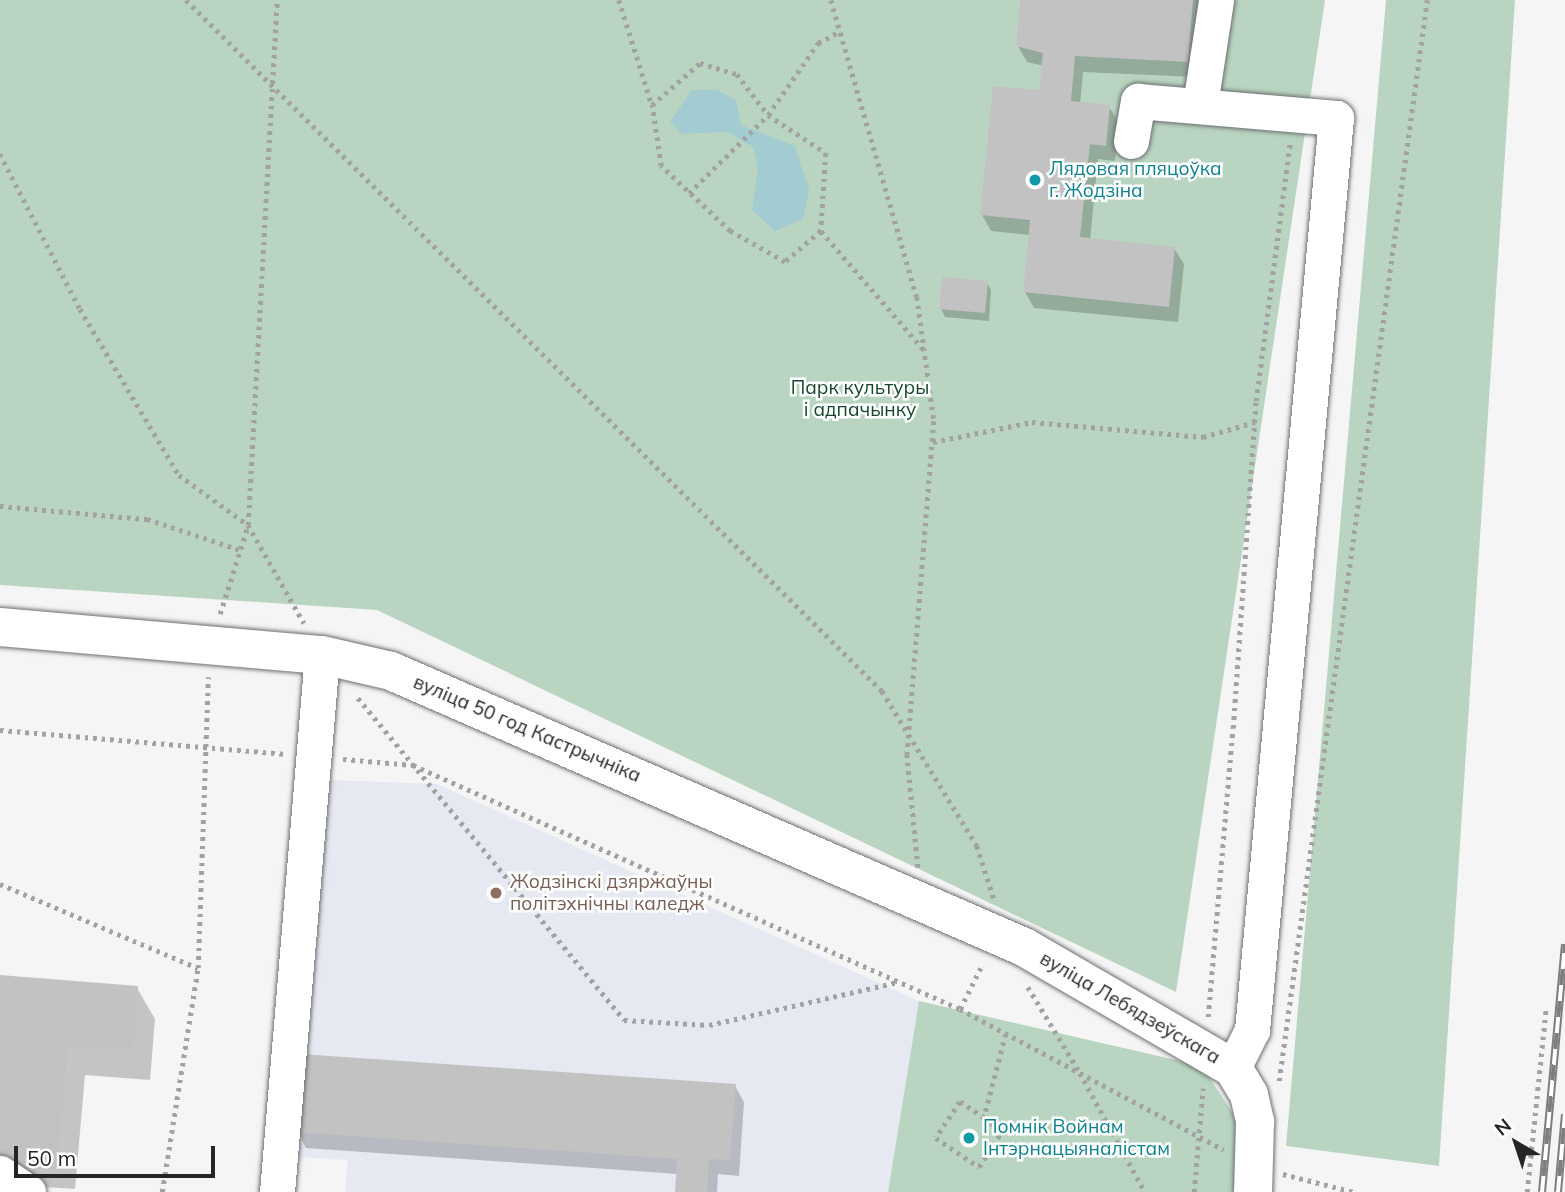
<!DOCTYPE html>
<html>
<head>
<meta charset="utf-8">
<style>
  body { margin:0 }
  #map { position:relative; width:1565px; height:1192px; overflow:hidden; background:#f5f5f6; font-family:Mulish,sans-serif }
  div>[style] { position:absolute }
  .built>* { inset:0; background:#e6e9f2 }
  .green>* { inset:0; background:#b9d5c1 }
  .water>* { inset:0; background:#a2ccd1 }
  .shadow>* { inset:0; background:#0003 }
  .building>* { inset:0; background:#c3c2c2 }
  .path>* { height:4.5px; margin-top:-2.25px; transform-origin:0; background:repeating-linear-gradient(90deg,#a2a2a3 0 3.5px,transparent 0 8.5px) }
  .roads { filter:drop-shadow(0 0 2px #6e6f70) drop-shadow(0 0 2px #6e6f70) }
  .minor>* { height:35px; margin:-17.5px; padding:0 17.5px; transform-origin:17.5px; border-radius:17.5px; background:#fff }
  .major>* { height:38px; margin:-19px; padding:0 19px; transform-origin:19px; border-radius:19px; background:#fff }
  .rail>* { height:8px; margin-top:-4px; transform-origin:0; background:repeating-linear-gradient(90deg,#fff 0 16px,#7e7e7f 0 32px); box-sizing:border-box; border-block:2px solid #7e7e7f }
  .dots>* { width:19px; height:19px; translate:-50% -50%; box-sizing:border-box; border:4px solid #fff; border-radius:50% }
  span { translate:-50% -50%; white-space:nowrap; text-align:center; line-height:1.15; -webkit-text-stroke:5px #fff; paint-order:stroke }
  .culture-label { font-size:19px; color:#0d838f }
  .left { translate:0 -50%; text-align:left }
  .park-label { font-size:19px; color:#15482b }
  .street-label { font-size:19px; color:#252526 }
  .education-label { font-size:19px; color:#785e54 }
  .north { position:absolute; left:1481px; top:1108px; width:70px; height:70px; -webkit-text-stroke:5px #fff; paint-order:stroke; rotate:321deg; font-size:19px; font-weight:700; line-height:28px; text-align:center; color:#252526 }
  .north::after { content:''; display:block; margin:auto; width:24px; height:32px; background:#252526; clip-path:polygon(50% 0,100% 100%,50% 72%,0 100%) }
  .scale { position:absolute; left:14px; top:1146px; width:201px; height:32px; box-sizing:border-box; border:4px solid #252526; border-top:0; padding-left:9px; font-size:21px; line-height:24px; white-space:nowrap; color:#252526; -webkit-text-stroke:5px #fff; paint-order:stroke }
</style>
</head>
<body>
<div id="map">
  <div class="built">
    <div style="clip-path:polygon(329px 780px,437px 784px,919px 1001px,888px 1192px,345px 1192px,348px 1160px,280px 1156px)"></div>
  </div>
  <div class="green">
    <div style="clip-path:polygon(0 0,1325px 0,1176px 992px,377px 610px,0 585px)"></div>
    <div style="clip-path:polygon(1386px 0,1515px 0,1439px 1166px,1286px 1146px)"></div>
    <div style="clip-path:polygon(919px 1001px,1202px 1066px,1245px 1132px,1239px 1192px,888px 1192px)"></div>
  </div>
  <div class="water">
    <div style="clip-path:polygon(692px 90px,717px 90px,736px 100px,741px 125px,795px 146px,809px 190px,803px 219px,775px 231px,752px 210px,758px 169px,753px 147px,728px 132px,682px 134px,670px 122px)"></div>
  </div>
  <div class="shadow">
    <div style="clip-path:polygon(1022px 0,1203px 0,1196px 77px,1083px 72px,1080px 104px,1109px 107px,1119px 123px,1115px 161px,1098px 159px,1090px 240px,1174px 248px,1184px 264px,1178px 322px,1034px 308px,1025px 292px,1030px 235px,991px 231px,982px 215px,1041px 92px,1044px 66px,1027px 62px,1018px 46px)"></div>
    <div style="clip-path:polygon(987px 282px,991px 290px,989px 321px,945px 317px,941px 309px)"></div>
    <div style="clip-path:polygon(0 977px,137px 988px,155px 1019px,150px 1080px,85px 1075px,75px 1189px,16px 1185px,0 1157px)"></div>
    <div style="clip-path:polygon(735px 1086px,744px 1102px,739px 1176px,718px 1174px,717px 1192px,677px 1192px,678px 1174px,306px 1148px,297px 1131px)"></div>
  </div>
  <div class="building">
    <div style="clip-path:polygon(1020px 0,1193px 0,1188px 62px,1075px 56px,1071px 101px,1110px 105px,1106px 146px,1090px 144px,1080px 237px,1175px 247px,1169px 307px,1023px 292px,1030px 220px,980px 215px,993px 86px,1039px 90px,1043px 53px,1016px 46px)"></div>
    <div style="clip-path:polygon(942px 277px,988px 281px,985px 313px,939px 309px)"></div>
    <div style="clip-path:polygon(0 975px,138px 986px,133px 1050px,68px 1045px,58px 1159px,0 1154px)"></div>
    <div style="clip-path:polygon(301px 1054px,736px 1084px,730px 1160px,709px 1159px,707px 1192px,675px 1192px,677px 1159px,295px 1132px)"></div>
  </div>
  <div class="path">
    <div style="left:186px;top:0;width:981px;rotate:44.79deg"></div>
    <div style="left:882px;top:691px;width:182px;rotate:58.5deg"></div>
    <div style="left:977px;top:846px;width:59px;rotate:72.2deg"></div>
    <div style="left:619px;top:0;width:110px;rotate:72.6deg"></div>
    <div style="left:831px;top:0;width:309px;rotate:73.9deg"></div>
    <div style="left:917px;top:297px;width:125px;rotate:82.2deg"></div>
    <div style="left:934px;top:421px;width:334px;rotate:94.6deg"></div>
    <div style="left:907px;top:754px;width:114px;rotate:84.4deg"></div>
    <div style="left:0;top:154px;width:174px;rotate:62.7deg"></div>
    <div style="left:80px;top:309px;width:193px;rotate:59.2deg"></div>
    <div style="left:179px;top:475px;width:85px;rotate:35.9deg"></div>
    <div style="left:248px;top:525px;width:113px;rotate:60.3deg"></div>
    <div style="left:689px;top:193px;width:111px;rotate:-44.6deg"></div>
    <div style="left:768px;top:115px;width:88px;rotate:-55.2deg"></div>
    <div style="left:818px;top:43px;width:26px;rotate:-28deg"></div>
    <div style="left:821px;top:231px;width:48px;rotate:139.3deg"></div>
    <div style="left:785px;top:262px;width:63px;rotate:-150.6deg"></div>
    <div style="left:730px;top:231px;width:95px;rotate:-136.7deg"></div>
    <div style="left:661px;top:166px;width:62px;rotate:-98.4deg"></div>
    <div style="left:652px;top:105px;width:64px;rotate:-41.2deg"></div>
    <div style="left:700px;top:63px;width:39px;rotate:17deg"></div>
    <div style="left:737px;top:74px;width:51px;rotate:52.9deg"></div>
    <div style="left:768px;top:115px;width:69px;rotate:33.2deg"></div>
    <div style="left:826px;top:153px;width:78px;rotate:93.7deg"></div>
    <div style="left:821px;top:231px;width:157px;rotate:49.1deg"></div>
    <div style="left:933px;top:442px;width:101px;rotate:-11.4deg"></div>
    <div style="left:1032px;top:422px;width:172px;rotate:5deg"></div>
    <div style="left:1203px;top:437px;width:54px;rotate:-16.1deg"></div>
    <div style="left:0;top:506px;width:148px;rotate:5.1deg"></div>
    <div style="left:147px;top:519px;width:98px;rotate:18.4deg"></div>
    <div style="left:220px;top:614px;width:93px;rotate:-72.5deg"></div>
    <div style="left:248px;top:525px;width:526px;rotate:-86.84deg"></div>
    <div style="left:358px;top:698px;width:418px;rotate:50.4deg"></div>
    <div style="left:624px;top:1020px;width:85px;rotate:3.4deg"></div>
    <div style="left:709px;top:1025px;width:195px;rotate:-12.8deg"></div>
    <div style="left:0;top:730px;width:287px;rotate:4.8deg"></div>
    <div style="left:343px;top:759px;width:70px;rotate:4.9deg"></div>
    <div style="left:413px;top:765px;width:599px;rotate:24.04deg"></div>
    <div style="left:960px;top:1009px;width:299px;rotate:28.1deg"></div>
    <div style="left:0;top:884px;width:215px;rotate:23deg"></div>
    <div style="left:198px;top:968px;width:291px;rotate:-88deg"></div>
    <div style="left:1028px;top:987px;width:100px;rotate:58.8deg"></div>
    <div style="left:1080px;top:1073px;width:136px;rotate:61.4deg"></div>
    <div style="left:960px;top:1009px;width:51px;rotate:-63.4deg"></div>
    <div style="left:1208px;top:1017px;width:290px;rotate:-85.1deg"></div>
    <div style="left:1233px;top:728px;width:328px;rotate:-86deg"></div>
    <div style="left:1256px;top:401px;width:259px;rotate:-82.5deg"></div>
    <div style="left:1006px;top:1034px;width:87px;rotate:104.7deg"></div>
    <div style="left:984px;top:1118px;width:29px;rotate:-146deg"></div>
    <div style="left:960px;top:1102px;width:43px;rotate:123.7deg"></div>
    <div style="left:936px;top:1138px;width:52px;rotate:34deg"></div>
    <div style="left:979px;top:1167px;width:43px;rotate:-57.4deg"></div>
    <div style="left:1002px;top:1131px;width:107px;rotate:-2.7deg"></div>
    <div style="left:1279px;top:1081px;width:1091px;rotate:-82.2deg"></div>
    <div style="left:984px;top:1118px;width:22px;rotate:36deg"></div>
    <div style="left:1283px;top:1174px;width:73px;rotate:14.2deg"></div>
    <div style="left:162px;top:1192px;width:227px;rotate:-80.9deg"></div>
    <div style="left:1194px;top:1192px;width:104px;rotate:-85.1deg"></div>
    <div style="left:1527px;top:1192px;width:184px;rotate:-84.1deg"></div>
  </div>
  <div class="roads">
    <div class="minor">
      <div style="left:1200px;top:105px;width:106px;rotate:-81.3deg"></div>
      <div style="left:1131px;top:141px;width:41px;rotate:-80.1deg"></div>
      <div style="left:1138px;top:101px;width:199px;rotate:4.9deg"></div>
      <div style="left:1336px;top:118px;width:916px;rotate:95.26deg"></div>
      <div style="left:1252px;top:1030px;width:42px;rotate:116.6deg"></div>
      <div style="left:0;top:1173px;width:34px;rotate:34deg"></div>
      <div style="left:277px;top:1192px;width:539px;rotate:-85.21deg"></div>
    </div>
    <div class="major">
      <div style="left:0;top:627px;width:323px;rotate:5deg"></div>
      <div style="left:322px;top:655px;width:71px;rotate:13.1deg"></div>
      <div style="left:391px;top:671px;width:691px;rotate:23.56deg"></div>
      <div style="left:1024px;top:947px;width:241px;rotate:30.1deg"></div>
      <div style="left:1233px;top:1068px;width:31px;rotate:59deg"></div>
      <div style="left:1249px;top:1095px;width:28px;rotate:77deg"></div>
      <div style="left:1255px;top:1122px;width:70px;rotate:91.6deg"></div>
    </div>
  </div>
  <div class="rail">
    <div style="left:1542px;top:1192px;width:249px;rotate:-84.7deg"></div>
    <div style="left:1558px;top:1192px;width:78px;rotate:-84.9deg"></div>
  </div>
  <div class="dots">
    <div style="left:1035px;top:180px;background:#0f9aa8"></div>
    <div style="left:496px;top:893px;background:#8d6e63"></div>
    <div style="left:969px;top:1138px;background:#0f9aa8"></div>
  </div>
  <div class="culture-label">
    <span class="left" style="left:1049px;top:180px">Лядовая пляцоўка<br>г. Жодзіна</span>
    <span class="left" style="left:983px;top:1138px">Помнік Войнам<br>Інтэрнацыяналістам</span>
  </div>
  <div class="park-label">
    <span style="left:860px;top:399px">Парк культуры<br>і адпачынку</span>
  </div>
  <div class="street-label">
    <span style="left:527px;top:729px;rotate:23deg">вуліца 50 год Кастрычніка</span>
    <span style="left:1130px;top:1008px;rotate:30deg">вуліца Лебядзеўскага</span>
  </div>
  <div class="education-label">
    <span class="left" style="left:510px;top:893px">Жодзінскі дзяржаўны<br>політэхнічны каледж</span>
  </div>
  <div class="north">N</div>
  <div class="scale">50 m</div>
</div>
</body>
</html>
